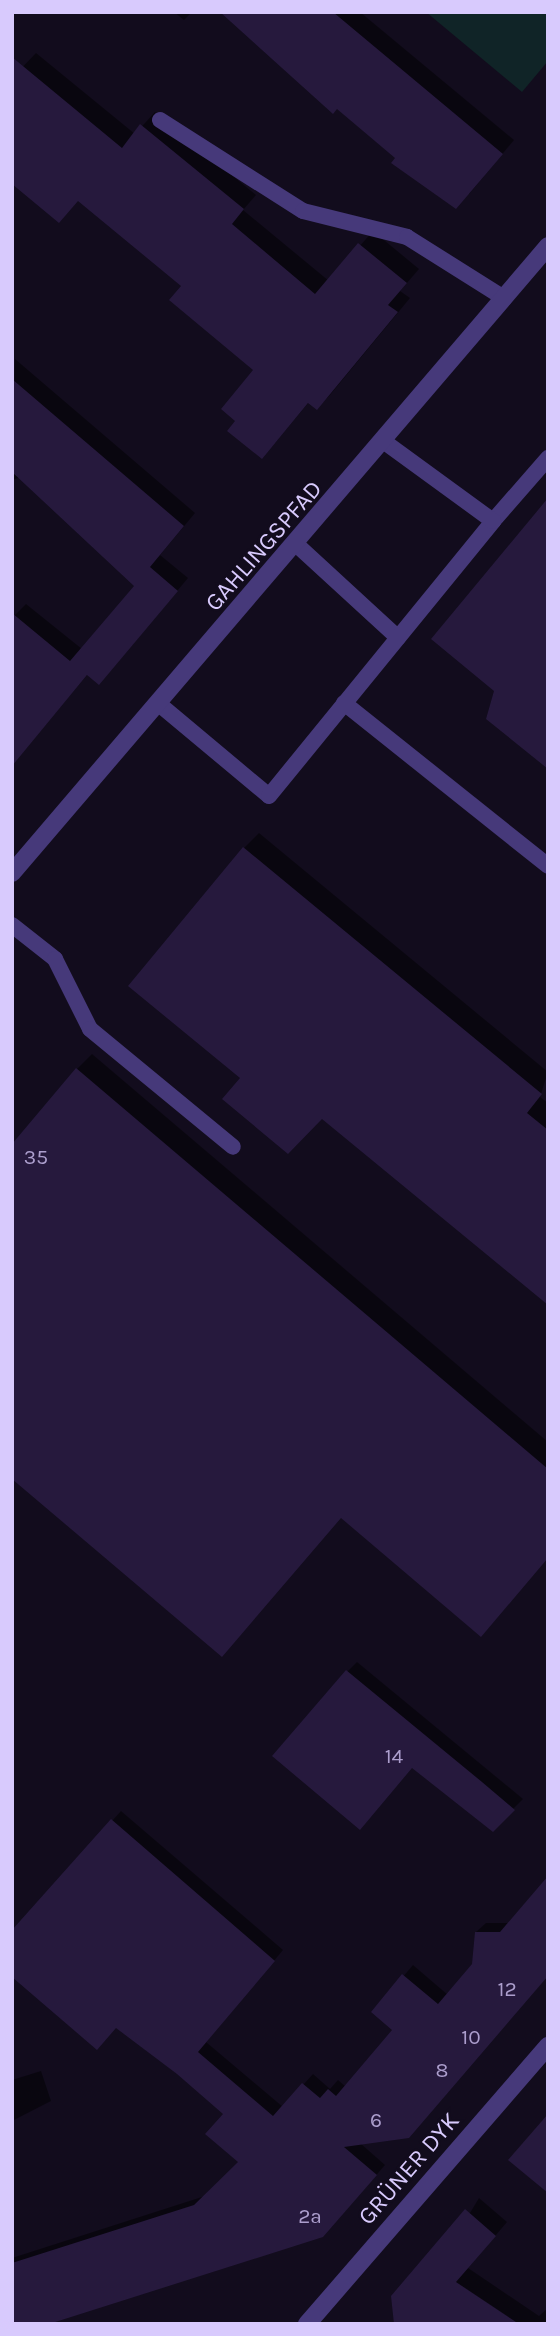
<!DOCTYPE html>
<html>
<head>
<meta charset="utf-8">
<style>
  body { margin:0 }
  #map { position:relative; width:560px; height:2336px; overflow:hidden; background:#120c1d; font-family:Karla,sans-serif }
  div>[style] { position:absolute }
  .green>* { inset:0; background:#102427 }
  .shadow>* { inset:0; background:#0007 }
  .building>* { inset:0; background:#26193d }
  .lane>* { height:16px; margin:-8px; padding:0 8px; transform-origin:8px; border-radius:8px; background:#46397a }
  .street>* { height:18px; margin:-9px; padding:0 9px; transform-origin:9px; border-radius:9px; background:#46397a }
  span { translate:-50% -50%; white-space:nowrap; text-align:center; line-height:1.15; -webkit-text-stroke:5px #120c1d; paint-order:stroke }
  .number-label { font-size:21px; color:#ac9ecd }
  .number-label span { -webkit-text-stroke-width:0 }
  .street-label { font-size:24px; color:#d8cafd }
  .frame { position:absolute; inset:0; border:14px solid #d8cafd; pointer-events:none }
</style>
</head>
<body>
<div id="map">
  <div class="green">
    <div style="clip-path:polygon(426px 12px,548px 12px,548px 61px,522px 92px)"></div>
  </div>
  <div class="shadow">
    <div style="clip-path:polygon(174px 12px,192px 12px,184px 20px)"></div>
    <div style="clip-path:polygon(314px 12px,360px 12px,514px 140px,469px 194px,398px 157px)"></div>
    <div style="clip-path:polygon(36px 53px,135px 134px,155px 112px,256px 195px,243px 210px,329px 281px,373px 231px,419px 269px,400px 291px,410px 298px,330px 395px,317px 408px,309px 402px,275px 443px,238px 421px,256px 369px,12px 78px)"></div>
    <div style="clip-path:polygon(15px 359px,195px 513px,160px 555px,188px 578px,110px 671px,88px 674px,20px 754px,12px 618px,26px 604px,82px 649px,136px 586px,21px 477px,12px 480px)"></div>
    <div style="clip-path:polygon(259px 833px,548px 1072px,540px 1097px,548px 1103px,548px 1303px,322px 1117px,242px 1078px,244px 848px)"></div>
    <div style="clip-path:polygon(92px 1054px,548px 1442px,548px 1558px,77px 1069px)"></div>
    <div style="clip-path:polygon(357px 1662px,523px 1799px,492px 1830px,347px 1672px)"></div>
    <div style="clip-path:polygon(121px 1811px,283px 1950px,206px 2042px,283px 2107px,313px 2074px,330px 2089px,338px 2080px,346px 2087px,395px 2030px,373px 2012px,413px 1965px,448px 1995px,474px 1964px,476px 1932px,486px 1923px,510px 1923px,360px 2143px,385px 2165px,332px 2226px,12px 2324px,12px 2258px,205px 2196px,240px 2161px,225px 2113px,179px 2073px,112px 1821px)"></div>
    <div style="clip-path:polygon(41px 2071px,51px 2101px,12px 2121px,12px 2080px)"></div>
    <div style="clip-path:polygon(479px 2198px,507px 2222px,468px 2268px,539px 2316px,548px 2308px,548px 2324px,403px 2324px)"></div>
  </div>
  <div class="building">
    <div style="clip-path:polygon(220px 12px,333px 12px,503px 154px,456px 209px,391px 163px,395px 158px,337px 109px,333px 114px)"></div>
    <div style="clip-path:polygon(12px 57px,122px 148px,140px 124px,244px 209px,232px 224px,315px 294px,358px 243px,407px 283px,388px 305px,398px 312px,317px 410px,308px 403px,262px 459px,227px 431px,235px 421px,221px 409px,253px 370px,169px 300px,181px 286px,78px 201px,59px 223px,12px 184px)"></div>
    <div style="clip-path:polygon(12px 379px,184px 526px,150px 567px,178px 591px,99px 685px,87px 675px,12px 766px,12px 613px,70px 661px,134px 586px,12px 472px)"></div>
    <div style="clip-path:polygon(548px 498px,548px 769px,486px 719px,494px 691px,431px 639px)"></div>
    <div style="clip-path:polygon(243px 847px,542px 1094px,527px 1113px,548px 1130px,548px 1305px,322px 1119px,288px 1154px,222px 1099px,240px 1078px,128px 986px)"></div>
    <div style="clip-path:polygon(76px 1068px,548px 1469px,548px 1558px,481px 1637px,341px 1518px,222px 1657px,12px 1479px,12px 1144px)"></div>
    <div style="clip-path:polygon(346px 1670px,482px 1782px,515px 1810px,493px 1832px,412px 1768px,360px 1830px,272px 1756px)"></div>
    <div style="clip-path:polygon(111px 1819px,275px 1961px,198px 2052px,273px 2116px,302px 2083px,320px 2098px,328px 2089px,336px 2096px,392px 2030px,371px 2012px,402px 1974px,438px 2004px,472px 1964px,475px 1932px,500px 1932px,548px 1876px,548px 1976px,409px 2138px,344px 2147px,377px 2175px,323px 2237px,49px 2324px,12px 2324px,12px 2263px,194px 2205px,238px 2162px,205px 2134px,223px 2114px,177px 2074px,116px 2028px,97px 2050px,12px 1977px,12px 1930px)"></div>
    <div style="clip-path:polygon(548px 2114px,548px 2193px,508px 2160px)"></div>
    <div style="clip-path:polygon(465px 2209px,496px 2236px,456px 2282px,519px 2324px,394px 2324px,391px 2296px)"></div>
  </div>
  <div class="lane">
    <div style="left:160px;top:120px;width:169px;rotate:32.5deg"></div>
    <div style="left:303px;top:211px;width:107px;rotate:14deg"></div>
    <div style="left:407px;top:237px;width:115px;rotate:32.2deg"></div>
    <div style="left:493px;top:521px;width:84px;rotate:-48.9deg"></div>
    <div style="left:297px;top:545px;width:137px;rotate:42.6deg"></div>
    <div style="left:344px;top:703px;width:261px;rotate:38.6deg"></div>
    <div style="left:159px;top:704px;width:143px;rotate:39.9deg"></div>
    <div style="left:269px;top:796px;width:355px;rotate:-50.8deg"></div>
    <div style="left:493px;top:521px;width:132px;rotate:-143.9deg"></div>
    <div style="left:12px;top:925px;width:55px;rotate:38.3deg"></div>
    <div style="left:55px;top:959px;width:78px;rotate:63.4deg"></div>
    <div style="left:90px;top:1029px;width:185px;rotate:39.5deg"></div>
  </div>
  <div class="street">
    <div style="left:12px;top:873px;width:825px;rotate:-49.47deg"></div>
    <div style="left:307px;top:2324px;width:368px;rotate:-49.1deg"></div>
  </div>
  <div class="number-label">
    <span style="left:36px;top:1157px">35</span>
    <span style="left:394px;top:1756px">14</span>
    <span style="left:507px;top:1989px">12</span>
    <span style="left:471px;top:2037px">10</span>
    <span style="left:442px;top:2070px">8</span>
    <span style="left:376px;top:2120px">6</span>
    <span style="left:310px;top:2216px">2a</span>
  </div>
  <div class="street-label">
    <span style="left:264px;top:546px;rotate:-49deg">GAHLINGSPFAD</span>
    <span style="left:409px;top:2169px;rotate:-49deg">GRÜNER DYK</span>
  </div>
  <div class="frame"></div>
</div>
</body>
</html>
